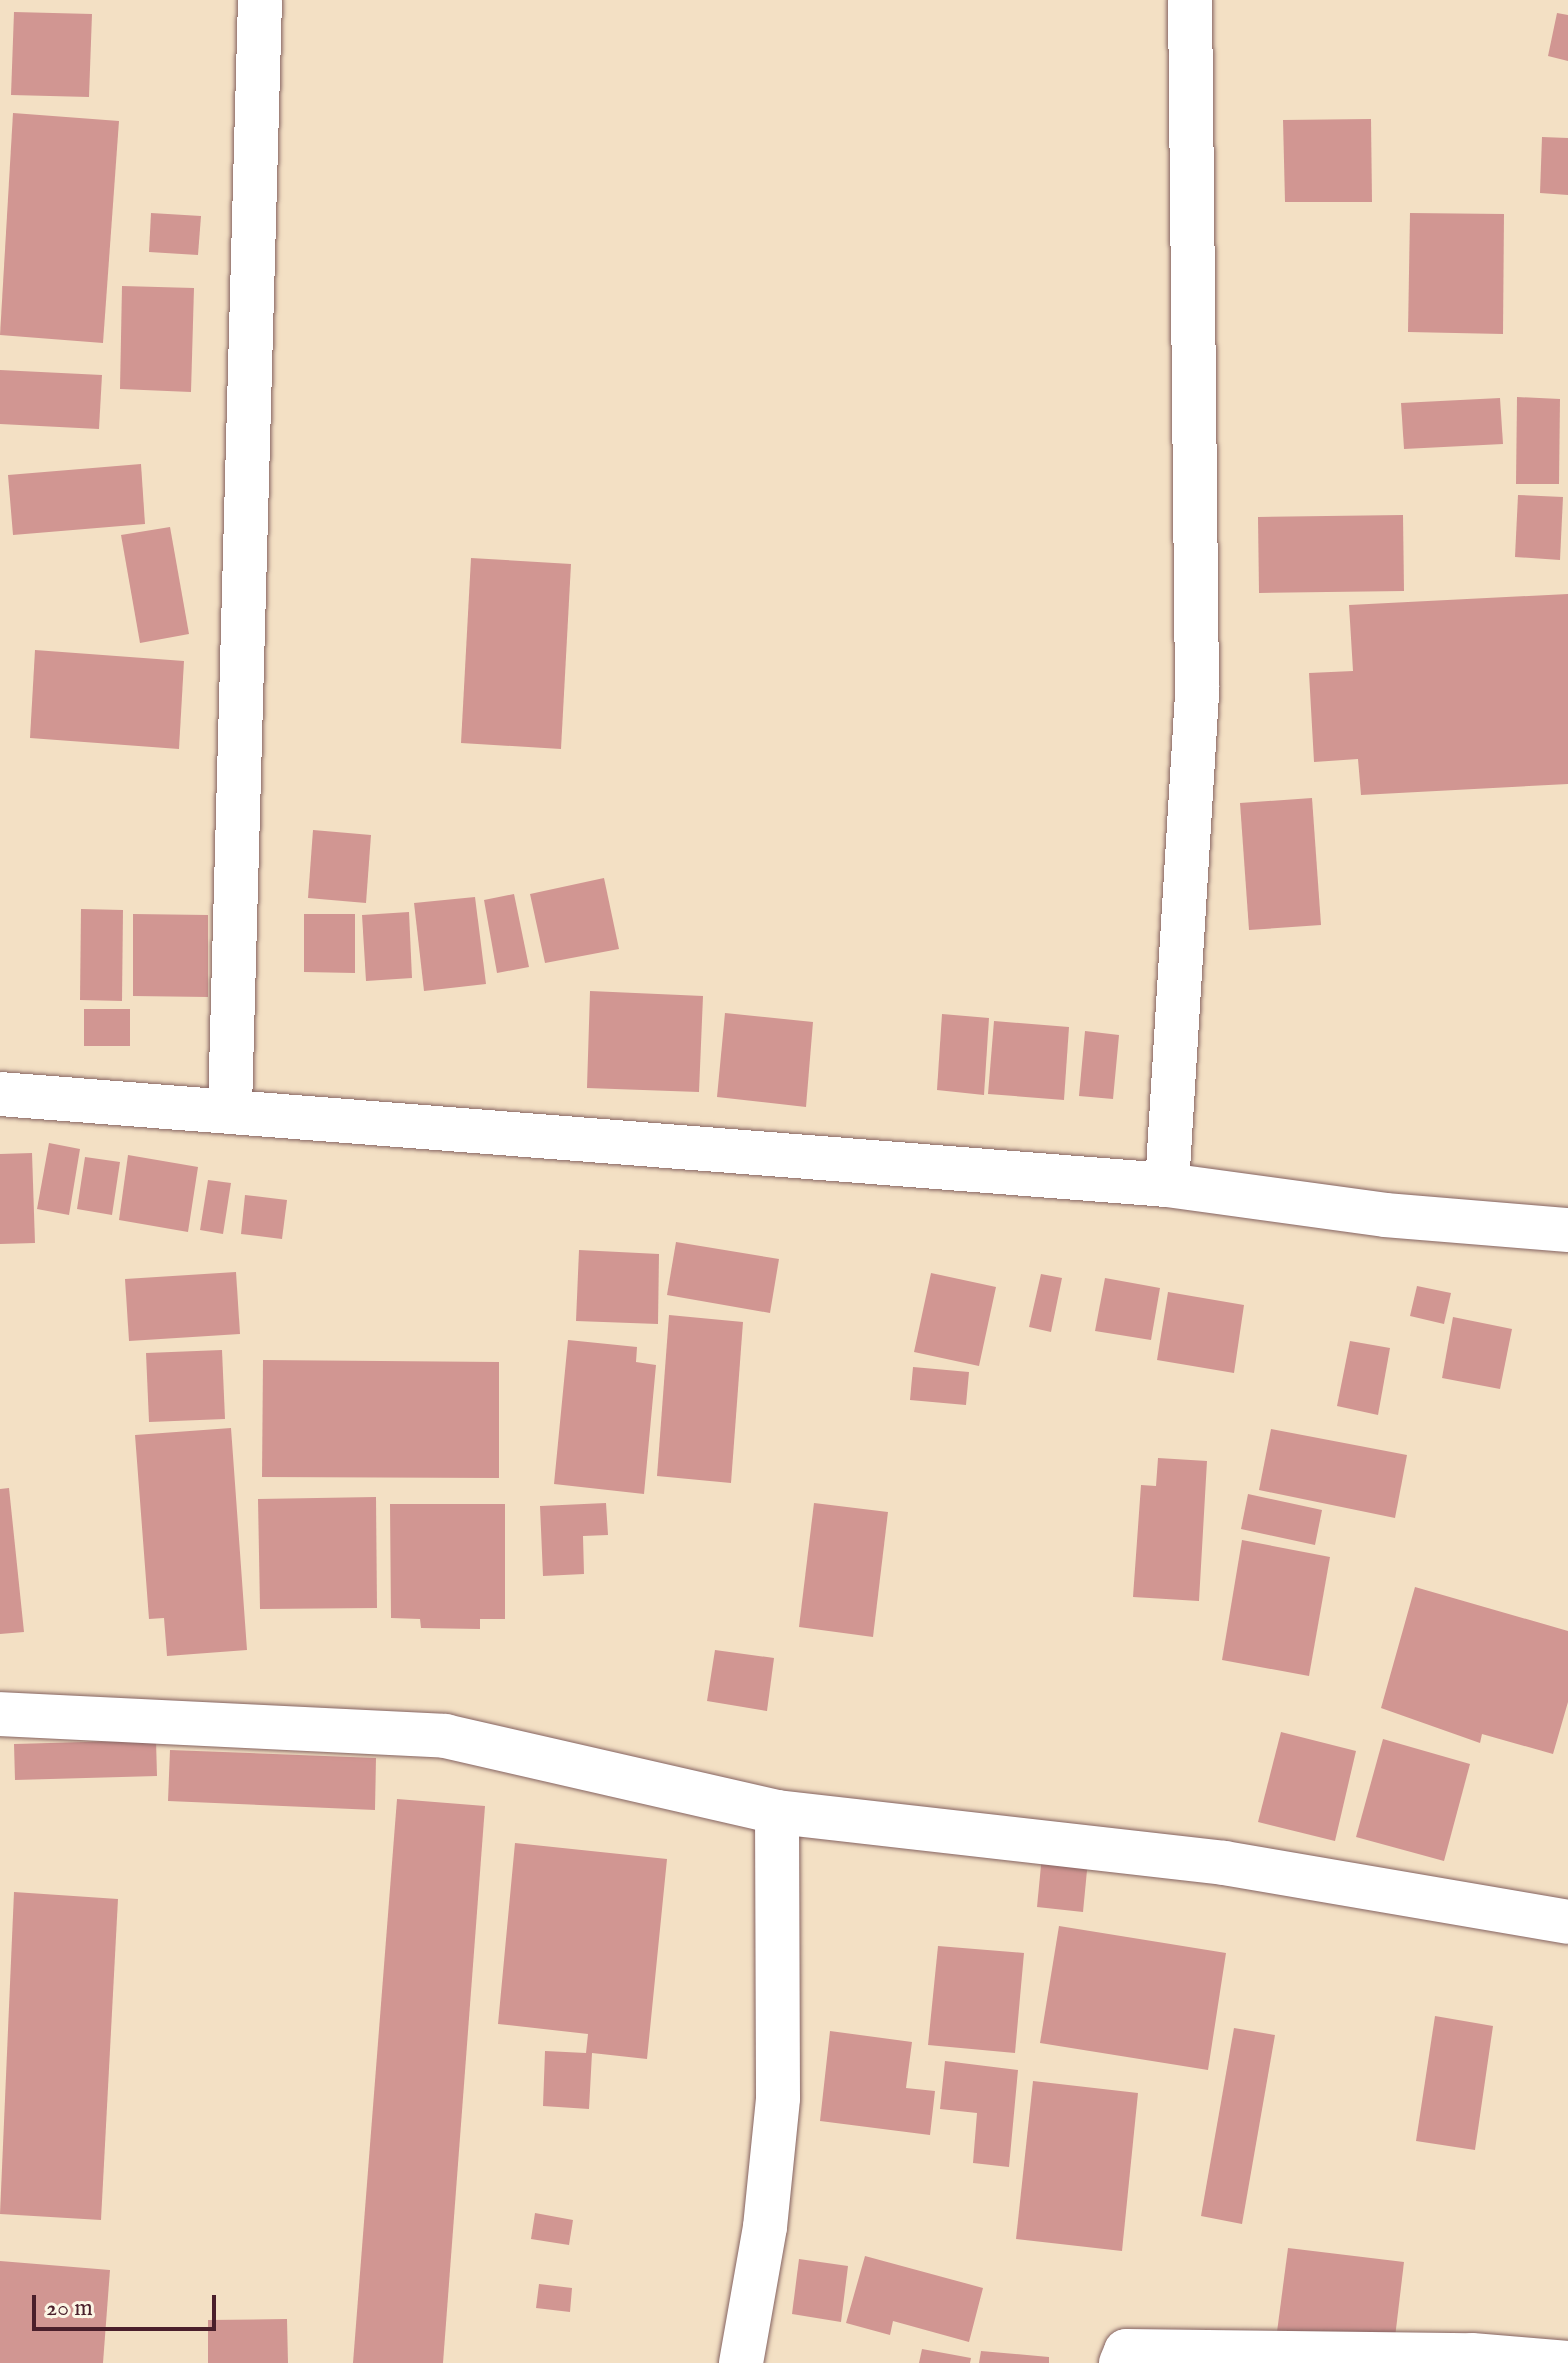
<!DOCTYPE html>
<html>
<head>
<meta charset="utf-8">
<style>
  body { margin:0 }
  #map { position:relative; width:1568px; height:2363px; overflow:hidden; background:#f3e0c4; font-family:"IM FELL English",serif }
  div>[style] { position:absolute }
  .building>* { inset:0; background:#d19692 }
  .roads { filter:drop-shadow(0 0 2px #856361) drop-shadow(0 0 2px #856361) }
  .street>* { height:44px; margin:-22px; padding:0 22px; transform-origin:22px; border-radius:22px; background:#fff }
  span { translate:-50% -50%; white-space:nowrap; text-align:center; line-height:1.15; -webkit-text-stroke:7px #fcf5e5; paint-order:stroke }
  .scale { position:absolute; left:32px; top:2295px; width:184px; height:36px; box-sizing:border-box; border:4px solid #4a1f2b; border-top:0; padding-left:10px; font-size:24px; line-height:28px; white-space:nowrap; color:#4a1f2b; -webkit-text-stroke:6px #fcf5e5; paint-order:stroke }
</style>
</head>
<body>
<div id="map">
  <div class="building">
    <div style="clip-path:polygon(14px 12px,92px 14px,89px 97px,11px 95px)"></div>
    <div style="clip-path:polygon(1557px 13px,1568px 15px,1568px 61px,1548px 56px)"></div>
    <div style="clip-path:polygon(13px 113px,119px 121px,103px 343px,0 335px)"></div>
    <div style="clip-path:polygon(1371px 119px,1372px 202px,1285px 202px,1283px 120px)"></div>
    <div style="clip-path:polygon(1542px 137px,1568px 138px,1568px 195px,1540px 193px)"></div>
    <div style="clip-path:polygon(151px 213px,201px 216px,198px 255px,149px 252px)"></div>
    <div style="clip-path:polygon(1410px 213px,1504px 214px,1503px 334px,1408px 332px)"></div>
    <div style="clip-path:polygon(122px 286px,194px 288px,191px 392px,120px 389px)"></div>
    <div style="clip-path:polygon(0 370px,102px 375px,99px 429px,0 424px)"></div>
    <div style="clip-path:polygon(1517px 397px,1560px 399px,1559px 484px,1516px 484px)"></div>
    <div style="clip-path:polygon(1500px 398px,1503px 444px,1404px 449px,1401px 403px)"></div>
    <div style="clip-path:polygon(141px 464px,145px 524px,13px 535px,8px 475px)"></div>
    <div style="clip-path:polygon(1518px 495px,1563px 497px,1560px 560px,1515px 557px)"></div>
    <div style="clip-path:polygon(1403px 515px,1404px 591px,1259px 593px,1258px 517px)"></div>
    <div style="clip-path:polygon(170px 527px,189px 634px,140px 643px,121px 535px)"></div>
    <div style="clip-path:polygon(471px 558px,571px 564px,561px 749px,461px 743px)"></div>
    <div style="clip-path:polygon(1568px 594px,1568px 784px,1361px 795px,1358px 759px,1314px 762px,1309px 673px,1353px 671px,1349px 605px)"></div>
    <div style="clip-path:polygon(35px 650px,184px 661px,179px 749px,30px 738px)"></div>
    <div style="clip-path:polygon(1312px 798px,1321px 925px,1249px 930px,1240px 803px)"></div>
    <div style="clip-path:polygon(313px 830px,371px 835px,366px 903px,308px 898px)"></div>
    <div style="clip-path:polygon(604px 878px,619px 949px,545px 963px,530px 894px)"></div>
    <div style="clip-path:polygon(514px 894px,529px 967px,497px 973px,484px 900px)"></div>
    <div style="clip-path:polygon(475px 897px,486px 984px,424px 991px,414px 903px)"></div>
    <div style="clip-path:polygon(81px 909px,123px 910px,122px 1001px,80px 1000px)"></div>
    <div style="clip-path:polygon(409px 912px,412px 978px,366px 981px,362px 915px)"></div>
    <div style="clip-path:polygon(133px 914px,208px 915px,208px 997px,133px 996px)"></div>
    <div style="clip-path:polygon(304px 914px,355px 914px,355px 973px,304px 972px)"></div>
    <div style="clip-path:polygon(590px 991px,703px 996px,699px 1092px,587px 1088px)"></div>
    <div style="clip-path:polygon(84px 1009px,130px 1009px,130px 1046px,84px 1046px)"></div>
    <div style="clip-path:polygon(725px 1013px,813px 1022px,806px 1107px,717px 1097px)"></div>
    <div style="clip-path:polygon(942px 1014px,989px 1018px,984px 1095px,937px 1090px)"></div>
    <div style="clip-path:polygon(994px 1021px,1069px 1027px,1064px 1100px,988px 1094px)"></div>
    <div style="clip-path:polygon(1085px 1031px,1119px 1035px,1113px 1099px,1079px 1096px)"></div>
    <div style="clip-path:polygon(49px 1143px,80px 1149px,69px 1215px,37px 1209px)"></div>
    <div style="clip-path:polygon(32px 1153px,35px 1243px,0 1244px,0 1154px)"></div>
    <div style="clip-path:polygon(128px 1155px,198px 1167px,188px 1232px,119px 1220px)"></div>
    <div style="clip-path:polygon(85px 1157px,120px 1162px,112px 1215px,77px 1209px)"></div>
    <div style="clip-path:polygon(208px 1180px,231px 1183px,223px 1234px,200px 1230px)"></div>
    <div style="clip-path:polygon(245px 1195px,287px 1200px,282px 1239px,241px 1234px)"></div>
    <div style="clip-path:polygon(676px 1242px,779px 1259px,770px 1313px,667px 1295px)"></div>
    <div style="clip-path:polygon(579px 1250px,659px 1254px,658px 1324px,576px 1321px)"></div>
    <div style="clip-path:polygon(236px 1272px,240px 1334px,129px 1341px,125px 1279px)"></div>
    <div style="clip-path:polygon(931px 1273px,996px 1287px,979px 1366px,914px 1352px)"></div>
    <div style="clip-path:polygon(1041px 1274px,1062px 1278px,1051px 1332px,1029px 1327px)"></div>
    <div style="clip-path:polygon(1105px 1278px,1160px 1288px,1151px 1340px,1095px 1331px)"></div>
    <div style="clip-path:polygon(1417px 1286px,1451px 1293px,1444px 1324px,1410px 1316px)"></div>
    <div style="clip-path:polygon(1168px 1292px,1244px 1305px,1234px 1373px,1157px 1360px)"></div>
    <div style="clip-path:polygon(669px 1315px,743px 1322px,731px 1483px,657px 1476px)"></div>
    <div style="clip-path:polygon(1453px 1317px,1512px 1329px,1500px 1389px,1442px 1378px)"></div>
    <div style="clip-path:polygon(568px 1340px,637px 1347px,636px 1362px,656px 1365px,644px 1494px,554px 1484px)"></div>
    <div style="clip-path:polygon(1350px 1341px,1390px 1348px,1378px 1415px,1337px 1406px)"></div>
    <div style="clip-path:polygon(222px 1350px,225px 1419px,149px 1422px,146px 1353px)"></div>
    <div style="clip-path:polygon(263px 1360px,499px 1362px,499px 1478px,262px 1477px)"></div>
    <div style="clip-path:polygon(913px 1367px,969px 1372px,966px 1405px,910px 1400px)"></div>
    <div style="clip-path:polygon(231px 1428px,247px 1650px,167px 1656px,164px 1618px,149px 1619px,135px 1435px)"></div>
    <div style="clip-path:polygon(1271px 1429px,1407px 1455px,1395px 1518px,1259px 1490px)"></div>
    <div style="clip-path:polygon(1158px 1458px,1207px 1461px,1199px 1601px,1133px 1597px,1141px 1485px,1156px 1486px)"></div>
    <div style="clip-path:polygon(9px 1488px,24px 1632px,0 1634px,0 1489px)"></div>
    <div style="clip-path:polygon(1248px 1494px,1322px 1510px,1315px 1545px,1241px 1529px)"></div>
    <div style="clip-path:polygon(376px 1497px,377px 1608px,260px 1609px,258px 1499px)"></div>
    <div style="clip-path:polygon(606px 1503px,608px 1535px,583px 1536px,584px 1574px,543px 1576px,540px 1506px)"></div>
    <div style="clip-path:polygon(814px 1503px,888px 1512px,873px 1637px,799px 1627px)"></div>
    <div style="clip-path:polygon(390px 1504px,505px 1504px,505px 1619px,480px 1619px,480px 1629px,421px 1628px,420px 1619px,391px 1618px)"></div>
    <div style="clip-path:polygon(1242px 1540px,1330px 1557px,1309px 1676px,1222px 1660px)"></div>
    <div style="clip-path:polygon(1415px 1587px,1568px 1631px,1568px 1702px,1553px 1754px,1482px 1734px,1480px 1743px,1381px 1708px)"></div>
    <div style="clip-path:polygon(715px 1650px,774px 1658px,767px 1711px,707px 1701px)"></div>
    <div style="clip-path:polygon(1281px 1732px,1356px 1751px,1335px 1841px,1258px 1822px)"></div>
    <div style="clip-path:polygon(1383px 1739px,1470px 1764px,1444px 1861px,1356px 1837px)"></div>
    <div style="clip-path:polygon(156px 1740px,157px 1776px,15px 1780px,14px 1744px)"></div>
    <div style="clip-path:polygon(170px 1750px,376px 1758px,375px 1810px,168px 1801px)"></div>
    <div style="clip-path:polygon(397px 1799px,485px 1806px,443px 2363px,353px 2363px)"></div>
    <div style="clip-path:polygon(515px 1843px,667px 1859px,647px 2059px,592px 2053px,589px 2109px,543px 2106px,545px 2051px,586px 2053px,588px 2034px,498px 2024px)"></div>
    <div style="clip-path:polygon(1042px 1855px,1088px 1860px,1083px 1912px,1037px 1907px)"></div>
    <div style="clip-path:polygon(14px 1892px,118px 1899px,101px 2220px,0 2214px)"></div>
    <div style="clip-path:polygon(1059px 1926px,1226px 1953px,1208px 2070px,1040px 2043px)"></div>
    <div style="clip-path:polygon(938px 1946px,1024px 1953px,1015px 2053px,928px 2045px)"></div>
    <div style="clip-path:polygon(1435px 2016px,1493px 2026px,1475px 2150px,1416px 2141px)"></div>
    <div style="clip-path:polygon(1234px 2028px,1275px 2035px,1242px 2224px,1201px 2216px)"></div>
    <div style="clip-path:polygon(830px 2031px,912px 2042px,906px 2088px,935px 2091px,930px 2135px,820px 2121px)"></div>
    <div style="clip-path:polygon(945px 2061px,1018px 2070px,1009px 2167px,973px 2163px,977px 2113px,940px 2109px)"></div>
    <div style="clip-path:polygon(1033px 2081px,1138px 2093px,1122px 2251px,1016px 2239px)"></div>
    <div style="clip-path:polygon(535px 2213px,573px 2220px,569px 2245px,531px 2239px)"></div>
    <div style="clip-path:polygon(1288px 2248px,1404px 2262px,1394px 2346px,1277px 2332px)"></div>
    <div style="clip-path:polygon(865px 2256px,983px 2288px,969px 2342px,893px 2321px,890px 2335px,846px 2323px)"></div>
    <div style="clip-path:polygon(799px 2259px,848px 2266px,841px 2322px,792px 2314px)"></div>
    <div style="clip-path:polygon(0 2261px,110px 2270px,103px 2363px,0 2363px)"></div>
    <div style="clip-path:polygon(539px 2284px,572px 2288px,570px 2312px,536px 2308px)"></div>
    <div style="clip-path:polygon(287px 2319px,288px 2363px,208px 2363px,208px 2320px)"></div>
    <div style="clip-path:polygon(922px 2349px,971px 2358px,970px 2363px,919px 2363px)"></div>
    <div style="clip-path:polygon(981px 2351px,1049px 2357px,1049px 2363px,979px 2363px)"></div>
  </div>
  <div class="roads">
    <div class="street">
      <div style="left:0;top:1094px;width:1171px;rotate:4.46deg"></div>
      <div style="left:1167px;top:1185px;width:220px;rotate:7.8deg"></div>
      <div style="left:1385px;top:1215px;width:184px;rotate:4.7deg"></div>
      <div style="left:230px;top:1108px;width:1108px;rotate:-88.45deg"></div>
      <div style="left:1167px;top:1185px;width:496px;rotate:-86.5deg"></div>
      <div style="left:1197px;top:690px;width:690px;rotate:-90.58deg"></div>
      <div style="left:0;top:1714px;width:446px;rotate:2.8deg"></div>
      <div style="left:445px;top:1736px;width:341px;rotate:12.9deg"></div>
      <div style="left:777px;top:1812px;width:450px;rotate:6.5deg"></div>
      <div style="left:1224px;top:1863px;width:349px;rotate:9.7deg"></div>
      <div style="left:741px;top:2363px;width:138px;rotate:-80deg"></div>
      <div style="left:765px;top:2227px;width:130px;rotate:-84.2deg"></div>
      <div style="left:778px;top:2098px;width:286px;rotate:-90.2deg"></div>
      <div style="left:1121px;top:2363px;width:13px;rotate:-67deg"></div>
      <div style="left:1126px;top:2351px;width:346px;rotate:0.7deg"></div>
      <div style="left:1472px;top:2355px;width:96px;rotate:4.8deg"></div>
    </div>
  </div>
  <div class="scale">20 m</div>
</div>
</body>
</html>
